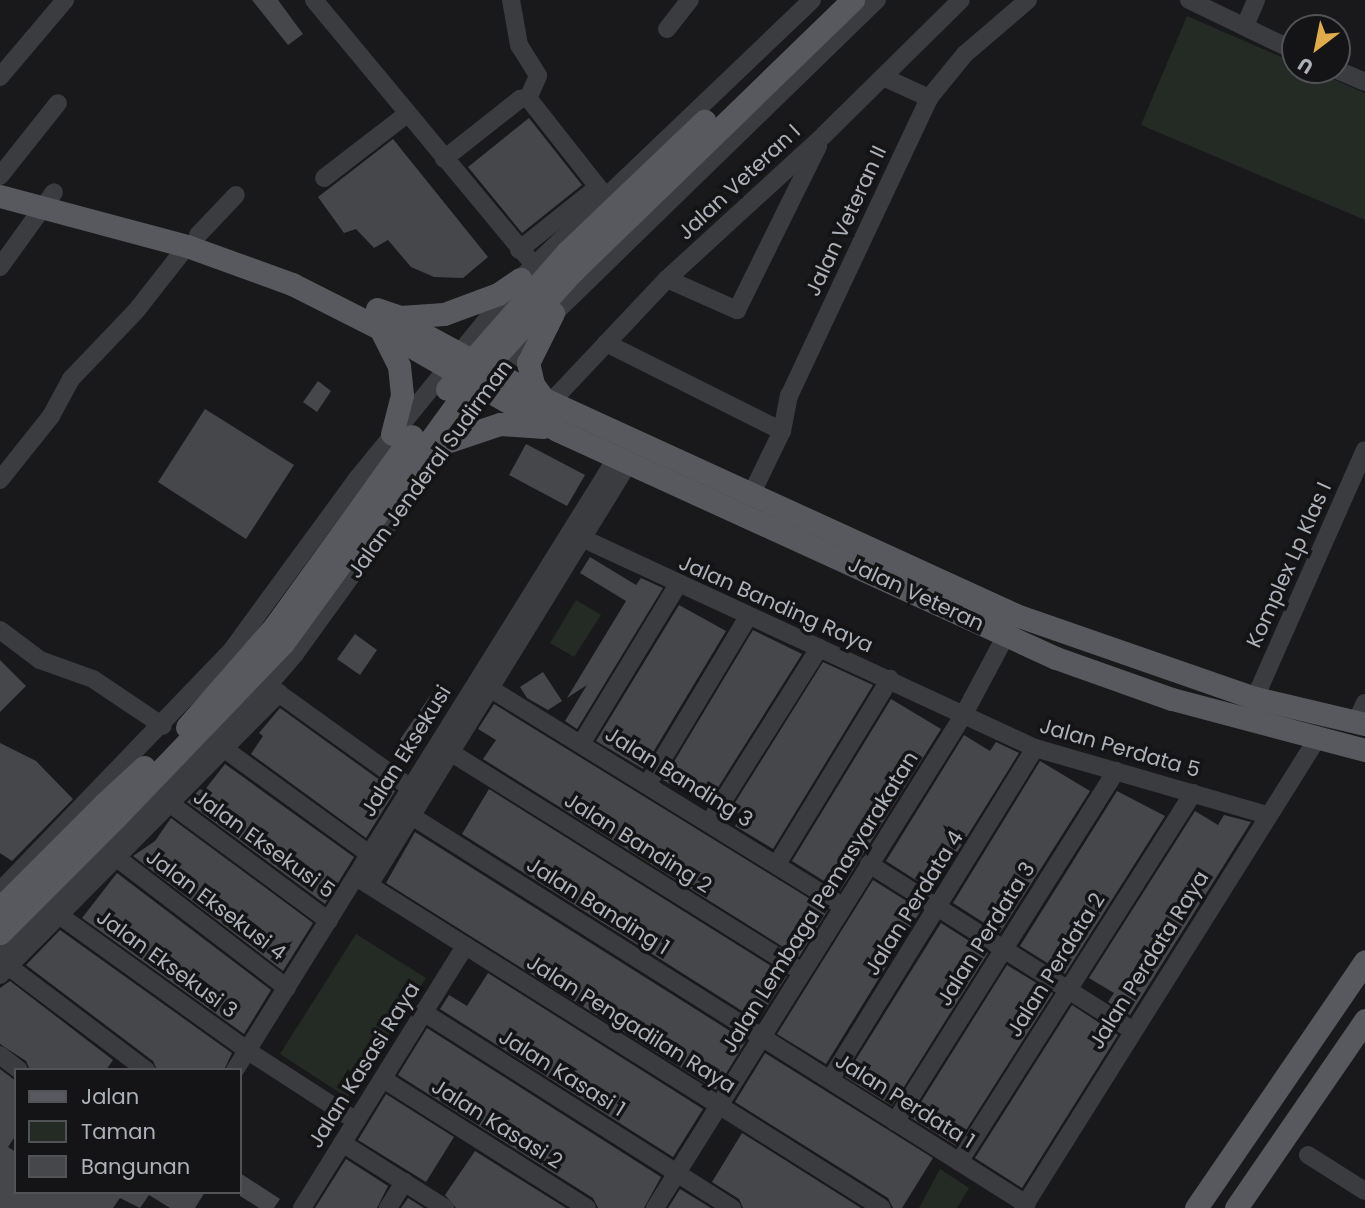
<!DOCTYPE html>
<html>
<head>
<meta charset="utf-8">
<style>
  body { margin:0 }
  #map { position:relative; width:1365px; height:1208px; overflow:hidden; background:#19191b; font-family:Poppins,sans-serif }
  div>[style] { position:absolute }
  .green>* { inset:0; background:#242b24 }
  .building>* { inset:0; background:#46474b }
  .minor>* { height:18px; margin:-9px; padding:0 9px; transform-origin:9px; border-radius:9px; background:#3b3c40 }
  .major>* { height:23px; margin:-11.5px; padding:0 11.5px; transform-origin:11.5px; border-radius:11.5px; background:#57595e }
  .major-bridge>* { height:23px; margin:-11.5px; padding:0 11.5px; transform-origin:11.5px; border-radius:11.5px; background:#57595e }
  span { translate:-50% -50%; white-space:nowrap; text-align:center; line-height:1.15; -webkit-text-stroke:7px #141416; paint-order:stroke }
  .street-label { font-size:21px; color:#adb1b9 }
  .legend { position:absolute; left:14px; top:1068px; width:228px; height:126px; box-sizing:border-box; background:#141416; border:2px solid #515357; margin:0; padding:9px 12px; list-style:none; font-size:21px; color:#adb1b9 }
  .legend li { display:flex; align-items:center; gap:14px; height:35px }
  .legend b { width:35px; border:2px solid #515357 }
  .north { position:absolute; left:1281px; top:14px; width:70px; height:70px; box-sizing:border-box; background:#141416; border:2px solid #515357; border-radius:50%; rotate:212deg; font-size:19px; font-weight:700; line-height:28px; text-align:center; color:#adb1b9 }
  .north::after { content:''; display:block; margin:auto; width:24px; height:32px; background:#e0ab4c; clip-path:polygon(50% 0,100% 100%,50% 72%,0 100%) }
</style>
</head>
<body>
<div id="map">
  <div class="green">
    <div style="clip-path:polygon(1187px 16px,1295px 63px,1295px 70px,1312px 70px,1365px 93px,1365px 220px,1141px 125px)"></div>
    <div style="clip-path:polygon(576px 600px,601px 615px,574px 657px,550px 643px)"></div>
    <div style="clip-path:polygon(356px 934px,426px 978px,348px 1098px,280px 1054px)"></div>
    <div style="clip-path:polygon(940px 1169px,969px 1188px,957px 1208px,919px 1208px)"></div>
  </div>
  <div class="building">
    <div style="clip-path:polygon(252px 0,278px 0,303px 34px,288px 45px)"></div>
    <div style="clip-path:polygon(529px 118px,582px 185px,522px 233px,468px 167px)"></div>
    <div style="clip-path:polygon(393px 139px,488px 257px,463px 278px,434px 277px,411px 267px,388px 240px,374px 248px,356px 229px,344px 233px,318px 197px)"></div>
    <div style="clip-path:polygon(318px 381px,331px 391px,317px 412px,303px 402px)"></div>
    <div style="clip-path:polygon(205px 409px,294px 465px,246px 539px,158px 482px)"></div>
    <div style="clip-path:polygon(526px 444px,585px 475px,567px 506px,509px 475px)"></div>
    <div style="clip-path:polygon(590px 557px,636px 585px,641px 578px,663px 588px,577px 729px,565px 721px,587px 685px,567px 698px,626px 601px,580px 573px)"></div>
    <div style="clip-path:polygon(679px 605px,726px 631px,643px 769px,596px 741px)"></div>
    <div style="clip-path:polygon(753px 630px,802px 654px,707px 805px,663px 780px)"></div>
    <div style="clip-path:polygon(355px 634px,377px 650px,360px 675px,337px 659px)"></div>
    <div style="clip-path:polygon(0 660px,26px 686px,0 712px)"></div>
    <div style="clip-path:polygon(823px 662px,873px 685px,773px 849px,735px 826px,742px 816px,731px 809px)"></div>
    <div style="clip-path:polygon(543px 672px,562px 701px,548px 710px,527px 698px,520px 687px)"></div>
    <div style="clip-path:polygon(430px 696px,443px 705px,412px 750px,399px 741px)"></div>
    <div style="clip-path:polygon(891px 699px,941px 729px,840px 891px,792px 861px)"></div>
    <div style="clip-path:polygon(494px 704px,828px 910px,799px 957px,483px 759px,496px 740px,478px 729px)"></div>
    <div style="clip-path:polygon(280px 708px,395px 791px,366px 838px,251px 754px,263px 736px,259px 733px)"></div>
    <div style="clip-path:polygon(964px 735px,990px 751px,996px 742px,1019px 753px,933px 891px,886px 861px)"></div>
    <div style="clip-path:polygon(0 743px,36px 761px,73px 799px,12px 861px,0 853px)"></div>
    <div style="clip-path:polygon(1040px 761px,1090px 791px,1000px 933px,953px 903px)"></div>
    <div style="clip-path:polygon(225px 764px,354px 857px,325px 904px,187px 802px,200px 789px,204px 791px)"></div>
    <div style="clip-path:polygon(489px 789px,787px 976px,758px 1021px,462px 834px)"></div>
    <div style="clip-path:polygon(1117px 791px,1165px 816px,1065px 974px,1020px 946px)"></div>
    <div style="clip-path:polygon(1195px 811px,1218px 825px,1224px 815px,1251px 822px,1130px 1015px,1108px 1002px,1114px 993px,1089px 978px)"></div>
    <div style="clip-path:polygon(171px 818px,313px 923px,283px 971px,133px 856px,155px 841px)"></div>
    <div style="clip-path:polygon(415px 832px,746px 1041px,716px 1090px,386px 883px)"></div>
    <div style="clip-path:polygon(117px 873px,271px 990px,244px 1034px,82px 918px)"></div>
    <div style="clip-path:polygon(873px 880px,921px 910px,826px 1064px,777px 1034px)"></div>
    <div style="clip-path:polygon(941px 923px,988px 953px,892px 1106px,845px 1077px)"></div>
    <div style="clip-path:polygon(60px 930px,232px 1053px,224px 1070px,157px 1070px,153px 1061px,26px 965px)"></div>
    <div style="clip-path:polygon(1007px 965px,1053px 993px,956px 1146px,911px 1118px)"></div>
    <div style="clip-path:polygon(488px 973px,703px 1109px,673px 1157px,440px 1009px,449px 995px,467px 1006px)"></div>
    <div style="clip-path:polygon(10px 981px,113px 1060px,106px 1070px,30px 1070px,26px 1061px,0 1044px,0 988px)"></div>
    <div style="clip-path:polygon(1072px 1005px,1118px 1035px,1022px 1188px,975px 1158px)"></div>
    <div style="clip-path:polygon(427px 1028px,661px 1177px,644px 1208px,598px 1208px,593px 1198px,398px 1075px)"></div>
    <div style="clip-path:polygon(765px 1053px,933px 1158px,902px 1208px,893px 1208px,888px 1198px,735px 1102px)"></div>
    <div style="clip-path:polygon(0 1069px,16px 1081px,16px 1135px,8px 1147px,16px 1152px,16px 1192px,205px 1192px,195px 1208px,170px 1208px,149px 1195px,140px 1208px,120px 1198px,113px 1208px,0 1208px)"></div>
    <div style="clip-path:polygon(386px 1094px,454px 1137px,426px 1182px,358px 1140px)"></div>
    <div style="clip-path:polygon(742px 1133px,861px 1208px,743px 1208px,739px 1199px,712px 1182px)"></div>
    <div style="clip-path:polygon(475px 1151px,566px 1208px,456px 1208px,445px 1195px)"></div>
    <div style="clip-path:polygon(346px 1159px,388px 1186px,377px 1208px,315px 1208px)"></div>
    <div style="clip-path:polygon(240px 1173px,280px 1199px,274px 1208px,259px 1208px,240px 1196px)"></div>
    <div style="clip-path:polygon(680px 1189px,711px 1208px,668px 1208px)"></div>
    <div style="clip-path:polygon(408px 1198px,424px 1208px,401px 1208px)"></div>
  </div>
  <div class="minor">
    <div style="left:314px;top:0;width:357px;rotate:50.3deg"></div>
    <div style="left:511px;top:0;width:46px;rotate:79.9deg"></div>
    <div style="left:519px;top:45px;width:36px;rotate:58deg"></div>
    <div style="left:538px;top:76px;width:24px;rotate:114deg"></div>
    <div style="left:1189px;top:0;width:118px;rotate:25.7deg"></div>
    <div style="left:1245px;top:26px;width:28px;rotate:-67deg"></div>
    <div style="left:667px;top:29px;width:37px;rotate:-52deg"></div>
    <div style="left:1337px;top:70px;width:30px;rotate:23deg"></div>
    <div style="left:0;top:77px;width:101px;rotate:-49.8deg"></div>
    <div style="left:883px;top:77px;width:51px;rotate:24.5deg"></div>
    <div style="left:444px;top:159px;width:97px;rotate:-38.3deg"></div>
    <div style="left:520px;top:99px;width:8px;rotate:-7deg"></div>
    <div style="left:528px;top:98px;width:126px;rotate:51.8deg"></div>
    <div style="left:0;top:176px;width:93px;rotate:-51.5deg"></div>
    <div style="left:324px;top:178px;width:105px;rotate:-37.6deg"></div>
    <div style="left:198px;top:235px;width:55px;rotate:-46.5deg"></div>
    <div style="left:519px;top:250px;width:101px;rotate:-38.6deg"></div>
    <div style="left:0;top:267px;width:92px;rotate:-54.2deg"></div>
    <div style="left:667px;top:279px;width:77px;rotate:23.9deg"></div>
    <div style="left:737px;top:310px;width:183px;rotate:-63.7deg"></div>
    <div style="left:606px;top:343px;width:197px;rotate:26.6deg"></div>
    <div style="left:551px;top:402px;width:169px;rotate:-46.7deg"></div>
    <div style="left:667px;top:279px;width:213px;rotate:-42.5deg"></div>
    <div style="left:824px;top:135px;width:192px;rotate:-44.6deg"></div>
    <div style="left:0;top:480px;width:82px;rotate:-51.4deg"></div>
    <div style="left:51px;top:416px;width:42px;rotate:-61.6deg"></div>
    <div style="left:71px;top:379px;width:94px;rotate:-46.3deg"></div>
    <div style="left:136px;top:311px;width:83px;rotate:-51.9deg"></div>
    <div style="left:752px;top:493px;width:69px;rotate:-64.2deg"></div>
    <div style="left:782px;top:431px;width:36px;rotate:-79deg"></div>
    <div style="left:789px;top:396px;width:329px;rotate:-64.8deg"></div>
    <div style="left:929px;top:98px;width:57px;rotate:-50.7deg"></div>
    <div style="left:965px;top:54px;width:83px;rotate:-40.6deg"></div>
    <div style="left:571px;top:533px;width:511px;rotate:24.86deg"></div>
    <div style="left:1035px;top:748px;width:241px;rotate:16.1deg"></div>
    <div style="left:0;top:630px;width:50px;rotate:36.9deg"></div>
    <div style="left:40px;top:660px;width:56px;rotate:19.7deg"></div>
    <div style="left:93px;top:679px;width:84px;rotate:33.9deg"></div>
    <div style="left:270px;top:687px;width:171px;rotate:35.7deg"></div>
    <div style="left:491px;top:689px;width:414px;rotate:31.7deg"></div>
    <div style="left:1255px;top:698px;width:271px;rotate:-66.1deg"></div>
    <div style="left:1356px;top:722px;width:21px;rotate:-65deg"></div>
    <div style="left:581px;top:744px;width:185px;rotate:-58.7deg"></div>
    <div style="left:226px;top:750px;width:177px;rotate:36deg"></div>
    <div style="left:450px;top:752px;width:415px;rotate:32deg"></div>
    <div style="left:647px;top:785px;width:196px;rotate:-59deg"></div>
    <div style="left:172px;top:805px;width:195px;rotate:36.5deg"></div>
    <div style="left:410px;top:815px;width:729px;rotate:32.27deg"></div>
    <div style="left:709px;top:823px;width:207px;rotate:-57.8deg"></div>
    <div style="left:117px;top:858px;width:214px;rotate:37.4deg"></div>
    <div style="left:777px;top:864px;width:217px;rotate:-58.6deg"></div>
    <div style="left:869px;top:864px;width:311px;rotate:32.3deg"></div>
    <div style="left:356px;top:877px;width:621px;rotate:32.18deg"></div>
    <div style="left:369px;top:885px;width:496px;rotate:-58.4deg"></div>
    <div style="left:0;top:891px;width:333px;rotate:-46.1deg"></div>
    <div style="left:231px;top:651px;width:212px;rotate:-53.8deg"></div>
    <div style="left:356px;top:480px;width:259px;rotate:-50.8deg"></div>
    <div style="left:520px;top:279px;width:404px;rotate:-43.7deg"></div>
    <div style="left:59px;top:915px;width:233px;rotate:35.7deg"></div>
    <div style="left:248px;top:1051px;width:129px;rotate:32.9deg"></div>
    <div style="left:0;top:954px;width:358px;rotate:-44.8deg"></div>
    <div style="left:254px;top:702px;width:63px;rotate:-49.5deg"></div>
    <div style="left:295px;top:654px;width:328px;rotate:-54.2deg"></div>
    <div style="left:487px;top:388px;width:64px;rotate:-50.1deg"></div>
    <div style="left:528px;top:339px;width:487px;rotate:-44.2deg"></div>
    <div style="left:8px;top:966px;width:173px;rotate:37deg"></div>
    <div style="left:0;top:975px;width:397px;rotate:-45.3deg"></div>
    <div style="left:423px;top:1012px;width:366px;rotate:32.4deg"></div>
    <div style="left:0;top:1055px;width:24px;rotate:38deg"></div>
    <div style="left:235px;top:1070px;width:722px;rotate:-58.07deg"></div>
    <div style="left:383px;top:1079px;width:241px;rotate:32.3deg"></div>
    <div style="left:830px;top:1080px;width:390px;rotate:-58.3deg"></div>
    <div style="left:895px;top:1122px;width:415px;rotate:-57.8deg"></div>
    <div style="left:342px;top:1143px;width:122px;rotate:32.3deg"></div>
    <div style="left:1308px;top:1155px;width:67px;rotate:32.3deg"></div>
    <div style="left:959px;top:1162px;width:437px;rotate:-57.6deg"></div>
    <div style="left:302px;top:1208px;width:309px;rotate:-58.1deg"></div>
    <div style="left:388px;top:1208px;width:31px;rotate:-58deg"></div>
    <div style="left:655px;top:1208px;width:583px;rotate:-57.97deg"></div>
    <div style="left:964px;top:714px;width:100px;rotate:-61.9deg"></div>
    <div style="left:1023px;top:1208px;width:554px;rotate:-57.92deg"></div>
  </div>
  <div class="major">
    <div style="left:0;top:196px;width:194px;rotate:15deg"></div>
    <div style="left:187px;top:246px;width:112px;rotate:19.9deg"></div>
    <div style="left:292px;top:284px;width:97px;rotate:26.8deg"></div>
    <div style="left:379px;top:328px;width:205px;rotate:29.8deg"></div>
    <div style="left:557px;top:430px;width:549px;rotate:24.56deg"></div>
    <div style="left:1056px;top:658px;width:123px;rotate:19.5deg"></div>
    <div style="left:1172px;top:699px;width:200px;rotate:14.8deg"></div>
    <div style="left:377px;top:309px;width:24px;rotate:19deg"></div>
    <div style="left:400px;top:317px;width:44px;rotate:-3.9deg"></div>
    <div style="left:444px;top:314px;width:58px;rotate:-20.3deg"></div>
    <div style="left:498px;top:294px;width:27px;rotate:-34deg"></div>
    <div style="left:399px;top:321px;width:165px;rotate:28.3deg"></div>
    <div style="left:544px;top:399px;width:519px;rotate:24.59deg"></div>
    <div style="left:1016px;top:615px;width:253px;rotate:19.2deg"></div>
    <div style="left:1255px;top:698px;width:113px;rotate:13.3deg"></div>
    <div style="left:380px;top:328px;width:42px;rotate:63.4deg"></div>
    <div style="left:399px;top:366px;width:29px;rotate:84deg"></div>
    <div style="left:402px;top:395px;width:40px;rotate:104.4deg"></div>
    <div style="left:543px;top:398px;width:17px;rotate:-126deg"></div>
    <div style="left:533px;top:384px;width:22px;rotate:-103deg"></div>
    <div style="left:528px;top:363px;width:56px;rotate:-63.4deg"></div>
    <div style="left:449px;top:441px;width:54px;rotate:-18.4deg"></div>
    <div style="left:500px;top:424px;width:44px;rotate:3.9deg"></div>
    <div style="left:0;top:908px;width:148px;rotate:-45deg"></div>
    <div style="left:0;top:933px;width:165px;rotate:-45deg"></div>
    <div style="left:1196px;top:1208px;width:299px;rotate:-55.6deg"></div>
    <div style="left:1236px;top:1208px;width:228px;rotate:-55.5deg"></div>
  </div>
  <div class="major-bridge">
    <div style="left:447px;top:389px;width:182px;rotate:-48.8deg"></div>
    <div style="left:567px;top:252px;width:190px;rotate:-43.7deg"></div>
    <div style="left:187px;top:727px;width:134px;rotate:-48.9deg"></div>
    <div style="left:275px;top:626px;width:234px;rotate:-54.2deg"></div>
    <div style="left:105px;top:803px;width:53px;rotate:-42.7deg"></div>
    <div style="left:117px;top:816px;width:240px;rotate:-46.2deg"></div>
    <div style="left:283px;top:643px;width:326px;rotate:-54deg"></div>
    <div style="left:475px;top:379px;width:146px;rotate:-47.8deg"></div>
    <div style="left:573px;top:271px;width:390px;rotate:-44.1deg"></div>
  </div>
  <div class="street-label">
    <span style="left:739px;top:182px;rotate:-43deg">Jalan Veteran I</span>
    <span style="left:846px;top:221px;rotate:-65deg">Jalan Veteran II</span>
    <span style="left:430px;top:469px;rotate:-54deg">Jalan Jenderal Sudirman</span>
    <span style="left:1289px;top:565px;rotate:-66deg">Komplex Lp Klas I</span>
    <span style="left:916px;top:594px;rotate:25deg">Jalan Veteran</span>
    <span style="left:776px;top:604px;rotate:24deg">Jalan Banding Raya</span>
    <span style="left:1120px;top:748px;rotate:16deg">Jalan Perdata 5</span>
    <span style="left:406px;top:751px;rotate:-58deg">Jalan Eksekusi</span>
    <span style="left:679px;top:777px;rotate:32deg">Jalan Banding 3</span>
    <span style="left:638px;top:843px;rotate:32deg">Jalan Banding 2</span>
    <span style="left:264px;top:844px;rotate:36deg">Jalan Eksekusi 5</span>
    <span style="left:820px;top:902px;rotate:-58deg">Jalan Lembaga Pemasyarakatan</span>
    <span style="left:914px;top:903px;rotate:-58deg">Jalan Perdata 4</span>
    <span style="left:216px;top:905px;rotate:37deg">Jalan Eksekusi 4</span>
    <span style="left:598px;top:906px;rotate:32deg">Jalan Banding 1</span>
    <span style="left:986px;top:934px;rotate:-58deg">Jalan Perdata 3</span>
    <span style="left:1149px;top:960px;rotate:-58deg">Jalan Perdata Raya</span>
    <span style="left:167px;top:964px;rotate:36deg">Jalan Eksekusi 3</span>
    <span style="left:1056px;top:965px;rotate:-58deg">Jalan Perdata 2</span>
    <span style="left:631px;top:1024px;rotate:32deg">Jalan Pengadilan Raya</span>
    <span style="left:364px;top:1065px;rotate:-58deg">Jalan Kasasi Raya</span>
    <span style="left:562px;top:1073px;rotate:32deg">Jalan Kasasi 1</span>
    <span style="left:905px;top:1101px;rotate:32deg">Jalan Perdata 1</span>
    <span style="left:497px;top:1124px;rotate:32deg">Jalan Kasasi 2</span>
  </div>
  <ul class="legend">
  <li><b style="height:9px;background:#57595e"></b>Jalan</li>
  <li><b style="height:19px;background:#242b24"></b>Taman</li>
  <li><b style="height:19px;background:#46474b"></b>Bangunan</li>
  </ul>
  <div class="north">U</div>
</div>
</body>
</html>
